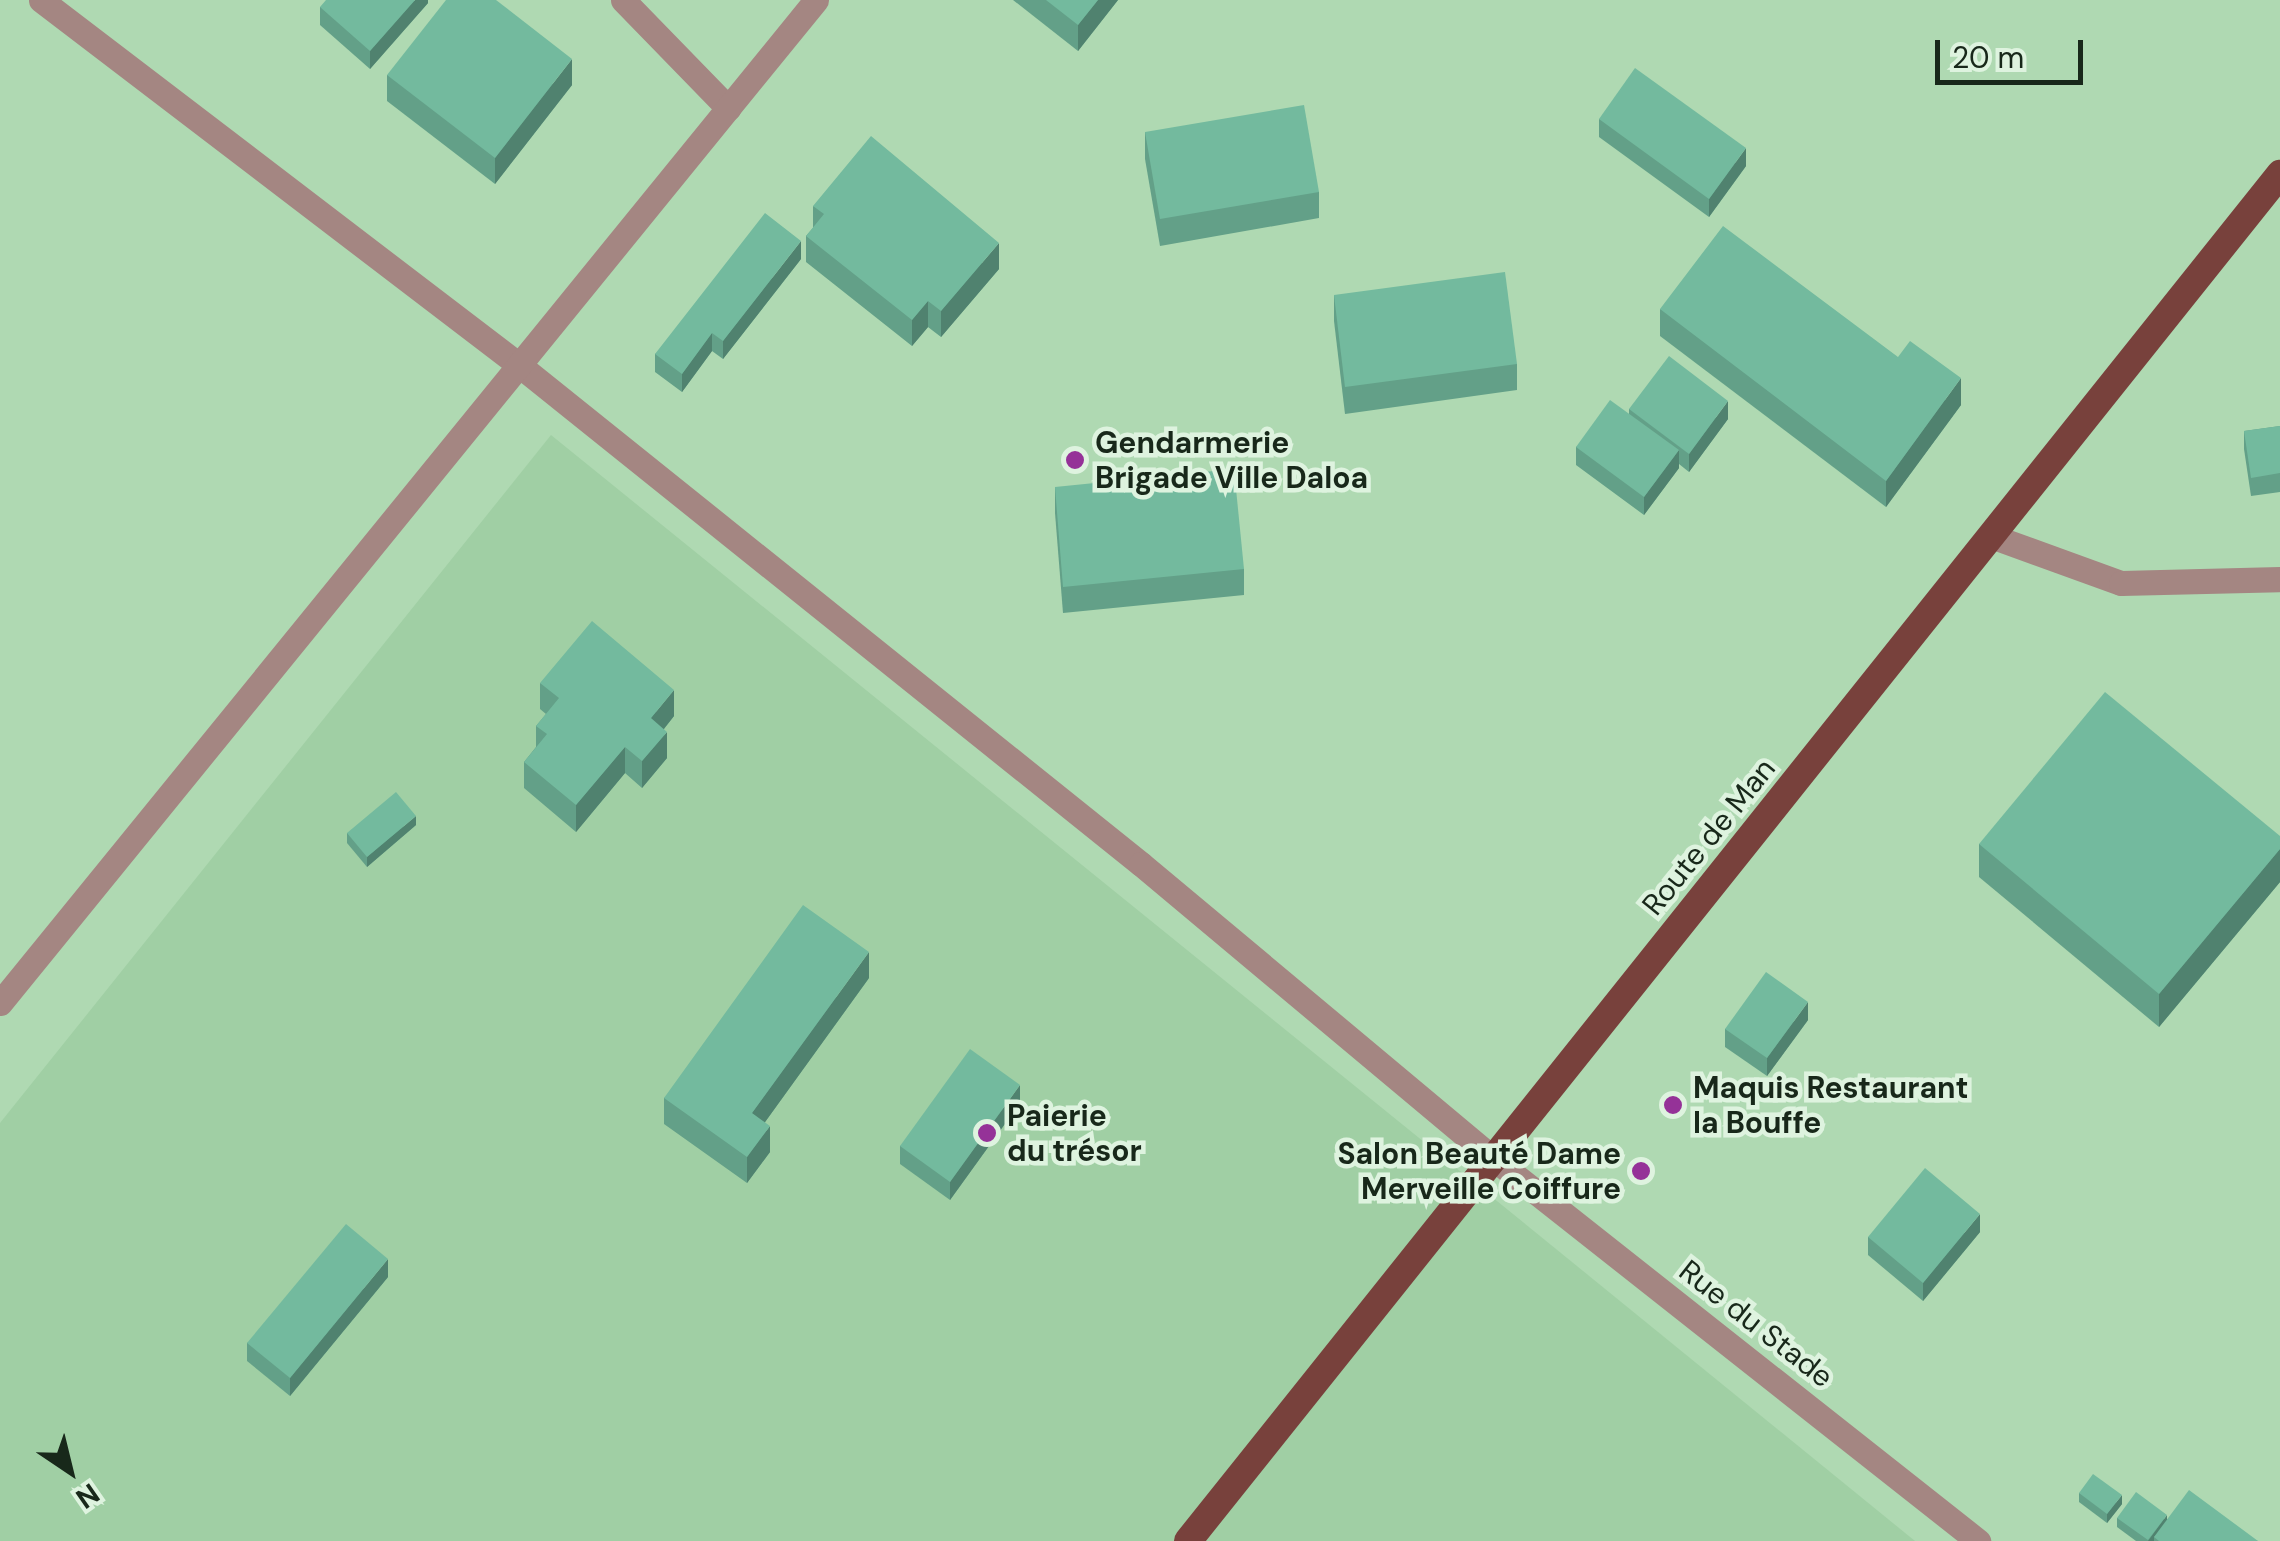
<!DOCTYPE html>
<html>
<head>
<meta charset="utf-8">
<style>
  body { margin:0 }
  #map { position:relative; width:2280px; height:1541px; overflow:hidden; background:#afd9b2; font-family:"DM Sans",sans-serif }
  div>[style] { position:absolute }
  .built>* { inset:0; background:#a0cfa4 }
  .minor>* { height:25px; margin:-12.5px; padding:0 12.5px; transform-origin:12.5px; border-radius:12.5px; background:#a48682 }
  .tertiary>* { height:25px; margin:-12.5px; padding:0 12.5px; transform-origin:12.5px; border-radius:12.5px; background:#a48682 }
  .trunk>* { height:28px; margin:-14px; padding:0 14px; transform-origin:14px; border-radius:14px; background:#78413c }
  .wall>* { inset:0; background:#63a088 }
  .shaded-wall>* { inset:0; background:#50826f }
  .building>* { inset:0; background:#73ba9e }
  .dots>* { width:28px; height:28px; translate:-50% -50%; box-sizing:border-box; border:5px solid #def3df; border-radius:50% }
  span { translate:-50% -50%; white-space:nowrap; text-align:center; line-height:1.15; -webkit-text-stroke:9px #def3df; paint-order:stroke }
  .poi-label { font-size:30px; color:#18281a; font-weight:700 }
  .left { translate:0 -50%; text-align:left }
  .right { translate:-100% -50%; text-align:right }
  .street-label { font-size:30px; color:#18281a }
  .north { position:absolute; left:20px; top:1421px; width:100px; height:100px; -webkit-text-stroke:8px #def3df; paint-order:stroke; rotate:145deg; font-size:28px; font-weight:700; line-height:40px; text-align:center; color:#18281a }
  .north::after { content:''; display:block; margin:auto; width:35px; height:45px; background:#18281a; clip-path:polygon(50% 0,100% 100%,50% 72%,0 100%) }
  .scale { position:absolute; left:1935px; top:40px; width:148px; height:45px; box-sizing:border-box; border:5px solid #18281a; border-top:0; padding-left:12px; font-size:30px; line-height:35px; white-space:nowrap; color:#18281a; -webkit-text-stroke:8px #def3df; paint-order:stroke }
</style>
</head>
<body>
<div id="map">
  <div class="built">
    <div style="clip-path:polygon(551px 435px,1513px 1214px,1915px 1541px,0 1541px,0 1123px)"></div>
  </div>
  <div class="minor">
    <div style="left:623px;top:0;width:151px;rotate:45.8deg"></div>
    <div style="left:1991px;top:536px;width:138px;rotate:19.9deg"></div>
    <div style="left:2121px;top:583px;width:159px;rotate:-1.4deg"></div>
    <div style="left:1494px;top:1159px;width:617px;rotate:38.28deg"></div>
  </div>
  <div class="tertiary">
    <div style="left:41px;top:0;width:601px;rotate:37.37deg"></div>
    <div style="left:519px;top:365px;width:797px;rotate:38.74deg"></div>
    <div style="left:1141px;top:864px;width:460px;rotate:39.9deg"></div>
    <div style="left:0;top:1003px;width:1293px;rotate:-50.87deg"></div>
  </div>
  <div class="trunk">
    <div style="left:1188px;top:1541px;width:1750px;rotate:-51.38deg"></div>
  </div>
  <div class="wall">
    <div style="clip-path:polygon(428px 0,428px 3px,370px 69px,320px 25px,320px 7px)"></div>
    <div style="clip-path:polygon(1013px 0,1118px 0,1078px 51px)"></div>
    <div style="clip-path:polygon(387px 75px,572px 85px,495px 184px,387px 101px)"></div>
    <div style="clip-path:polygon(1599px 119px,1746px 166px,1709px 217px,1599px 137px)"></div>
    <div style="clip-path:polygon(1145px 132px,1319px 192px,1319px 218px,1160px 246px,1145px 159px)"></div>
    <div style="clip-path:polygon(813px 206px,999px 269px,941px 337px,928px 327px,912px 346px,806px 262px,806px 236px,813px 228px)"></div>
    <div style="clip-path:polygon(801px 259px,723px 359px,712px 351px,682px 392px,655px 372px,655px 354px)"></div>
    <div style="clip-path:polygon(1334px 295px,1517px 364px,1517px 390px,1345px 414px,1334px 321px)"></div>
    <div style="clip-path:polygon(1660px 309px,1961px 405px,1886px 507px,1660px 336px)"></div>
    <div style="clip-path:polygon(1629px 409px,1728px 419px,1689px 472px,1679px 464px,1679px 468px,1644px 515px,1576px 465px,1576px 447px,1629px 414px)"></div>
    <div style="clip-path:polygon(2280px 426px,2280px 492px,2251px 496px,2244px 449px,2244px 431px)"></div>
    <div style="clip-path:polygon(1055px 487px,1244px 569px,1244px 595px,1063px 613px,1055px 513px)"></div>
    <div style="clip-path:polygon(540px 683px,674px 716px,664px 729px,667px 758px,642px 788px,625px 773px,576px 832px,524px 788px,524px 762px,536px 747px,536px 726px,546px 714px,540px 709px)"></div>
    <div style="clip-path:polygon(416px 825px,367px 867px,347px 843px,347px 833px)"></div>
    <div style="clip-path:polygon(2280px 836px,2280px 882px,2159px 1027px,1979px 877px,1979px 844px)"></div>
    <div style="clip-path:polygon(869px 978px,765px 1122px,770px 1152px,747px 1183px,664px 1124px,664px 1098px)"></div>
    <div style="clip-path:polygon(1808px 1020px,1767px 1076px,1725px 1047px,1725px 1029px)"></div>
    <div style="clip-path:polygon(1020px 1103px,950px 1200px,900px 1164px,900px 1146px)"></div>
    <div style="clip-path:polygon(1980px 1232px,1923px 1301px,1868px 1255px,1868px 1237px)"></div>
    <div style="clip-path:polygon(388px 1277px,290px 1396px,247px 1361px,247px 1343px)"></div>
    <div style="clip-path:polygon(2079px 1493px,2122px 1504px,2107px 1523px,2079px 1502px)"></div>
    <div style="clip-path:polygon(2117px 1518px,2167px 1519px,2258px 1541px,2136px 1541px,2117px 1527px)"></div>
  </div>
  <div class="shaded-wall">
    <div style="clip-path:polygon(415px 0,428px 0,428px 3px,370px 69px,370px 51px)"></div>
    <div style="clip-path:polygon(1098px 0,1118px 0,1078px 51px,1078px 25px)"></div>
    <div style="clip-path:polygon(572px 59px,572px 85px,495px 184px,495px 158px)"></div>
    <div style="clip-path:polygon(1746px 148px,1746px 166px,1709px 217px,1709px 199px)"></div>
    <div style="clip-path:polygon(801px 241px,801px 259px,723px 359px,723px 341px)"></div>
    <div style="clip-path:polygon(999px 243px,999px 269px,941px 337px,941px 311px)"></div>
    <div style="clip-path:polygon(928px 301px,928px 327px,912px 346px,912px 320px)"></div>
    <div style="clip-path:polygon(712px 333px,712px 351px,682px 392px,682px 374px)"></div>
    <div style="clip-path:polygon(1961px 378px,1961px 405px,1886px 507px,1886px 481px)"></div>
    <div style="clip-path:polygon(1728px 401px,1728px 419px,1689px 472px,1689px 454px)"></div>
    <div style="clip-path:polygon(1679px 450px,1679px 468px,1644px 515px,1644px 497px)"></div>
    <div style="clip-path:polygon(674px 690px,674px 716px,651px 745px,651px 718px)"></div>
    <div style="clip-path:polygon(667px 732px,667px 758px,642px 788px,642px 761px)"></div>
    <div style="clip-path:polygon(625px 747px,625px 773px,576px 832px,576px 805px)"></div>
    <div style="clip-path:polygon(416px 816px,416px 825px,367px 867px,367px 857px)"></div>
    <div style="clip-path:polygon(2280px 849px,2280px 882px,2159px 1027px,2159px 994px)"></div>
    <div style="clip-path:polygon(869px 952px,869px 978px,752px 1140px,752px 1113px)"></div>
    <div style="clip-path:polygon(1808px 1002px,1808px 1020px,1767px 1076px,1767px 1058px)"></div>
    <div style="clip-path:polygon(1020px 1085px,1020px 1103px,950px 1200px,950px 1182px)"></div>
    <div style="clip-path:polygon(770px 1126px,770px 1152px,747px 1183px,747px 1157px)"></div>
    <div style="clip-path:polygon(1980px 1214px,1980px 1232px,1923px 1301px,1923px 1283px)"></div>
    <div style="clip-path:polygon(388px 1259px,388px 1277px,290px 1396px,290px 1378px)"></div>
    <div style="clip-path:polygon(2122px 1495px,2122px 1504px,2107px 1523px,2107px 1514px)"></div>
    <div style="clip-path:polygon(2167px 1515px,2167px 1524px,2154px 1537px,2154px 1541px,2148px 1541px)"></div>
  </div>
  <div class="building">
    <div style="clip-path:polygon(326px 0,415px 0,370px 51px,320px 7px)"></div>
    <div style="clip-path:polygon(446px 0,496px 0,572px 59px,495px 158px,387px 75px)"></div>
    <div style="clip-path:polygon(1046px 0,1098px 0,1078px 25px)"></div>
    <div style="clip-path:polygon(1635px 68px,1746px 148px,1709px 199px,1599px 119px)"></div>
    <div style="clip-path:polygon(1304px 105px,1319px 192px,1160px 219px,1145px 132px)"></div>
    <div style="clip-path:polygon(871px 136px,999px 243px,941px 311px,928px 301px,912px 320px,806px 236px,824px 214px,813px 206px)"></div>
    <div style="clip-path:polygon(765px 213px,801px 241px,723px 341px,712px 333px,682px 374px,655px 354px)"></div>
    <div style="clip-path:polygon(1723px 226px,1898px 357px,1910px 341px,1961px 378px,1886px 481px,1660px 309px)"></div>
    <div style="clip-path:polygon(1505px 272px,1517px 364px,1345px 387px,1334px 295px)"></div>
    <div style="clip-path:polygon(1669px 356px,1728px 401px,1689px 454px,1629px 409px)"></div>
    <div style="clip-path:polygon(1610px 400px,1679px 450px,1644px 497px,1576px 447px)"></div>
    <div style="clip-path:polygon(2280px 426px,2280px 473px,2251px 478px,2244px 431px)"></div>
    <div style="clip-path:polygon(1234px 469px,1244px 569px,1063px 587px,1055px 487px)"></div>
    <div style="clip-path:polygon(592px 621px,674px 690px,651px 718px,667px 732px,642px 761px,625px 747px,576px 805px,524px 762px,547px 734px,536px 726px,559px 698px,540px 683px)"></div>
    <div style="clip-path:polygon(2105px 692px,2280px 836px,2280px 849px,2159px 994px,1979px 844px)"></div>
    <div style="clip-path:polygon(396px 792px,416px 816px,367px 857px,347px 833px)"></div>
    <div style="clip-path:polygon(803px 905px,869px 952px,752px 1113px,770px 1126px,747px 1157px,664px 1098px)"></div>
    <div style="clip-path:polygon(1766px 972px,1808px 1002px,1767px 1058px,1725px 1029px)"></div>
    <div style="clip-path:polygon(970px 1049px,1020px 1085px,950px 1182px,900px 1146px)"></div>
    <div style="clip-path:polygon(1925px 1168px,1980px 1214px,1923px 1283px,1868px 1237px)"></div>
    <div style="clip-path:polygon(346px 1224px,388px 1259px,290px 1378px,247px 1343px)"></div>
    <div style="clip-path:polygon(2093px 1474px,2122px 1495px,2107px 1514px,2079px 1493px)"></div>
    <div style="clip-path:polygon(2189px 1490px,2258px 1541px,2159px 1541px,2154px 1537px)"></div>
    <div style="clip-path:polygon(2136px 1492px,2167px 1515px,2148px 1540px,2117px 1518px)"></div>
  </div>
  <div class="dots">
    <div style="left:1075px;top:460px;background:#953298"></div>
    <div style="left:1673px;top:1105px;background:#953298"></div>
    <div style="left:987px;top:1133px;background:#953298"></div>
    <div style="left:1641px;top:1171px;background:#953298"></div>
  </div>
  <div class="poi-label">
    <span class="left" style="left:1095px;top:460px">Gendarmerie<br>Brigade Ville Daloa</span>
    <span class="left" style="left:1693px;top:1105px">Maquis Restaurant<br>la Bouffe</span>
    <span class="left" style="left:1007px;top:1133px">Paierie<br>du trésor</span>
    <span class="right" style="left:1621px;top:1171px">Salon Beauté Dame<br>Merveille Coiffure</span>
  </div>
  <div class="street-label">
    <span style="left:1709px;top:837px;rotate:-51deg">Route de Man</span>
    <span style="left:1756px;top:1324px;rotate:38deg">Rue du Stade</span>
  </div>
  <div class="north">N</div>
  <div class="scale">20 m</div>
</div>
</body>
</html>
